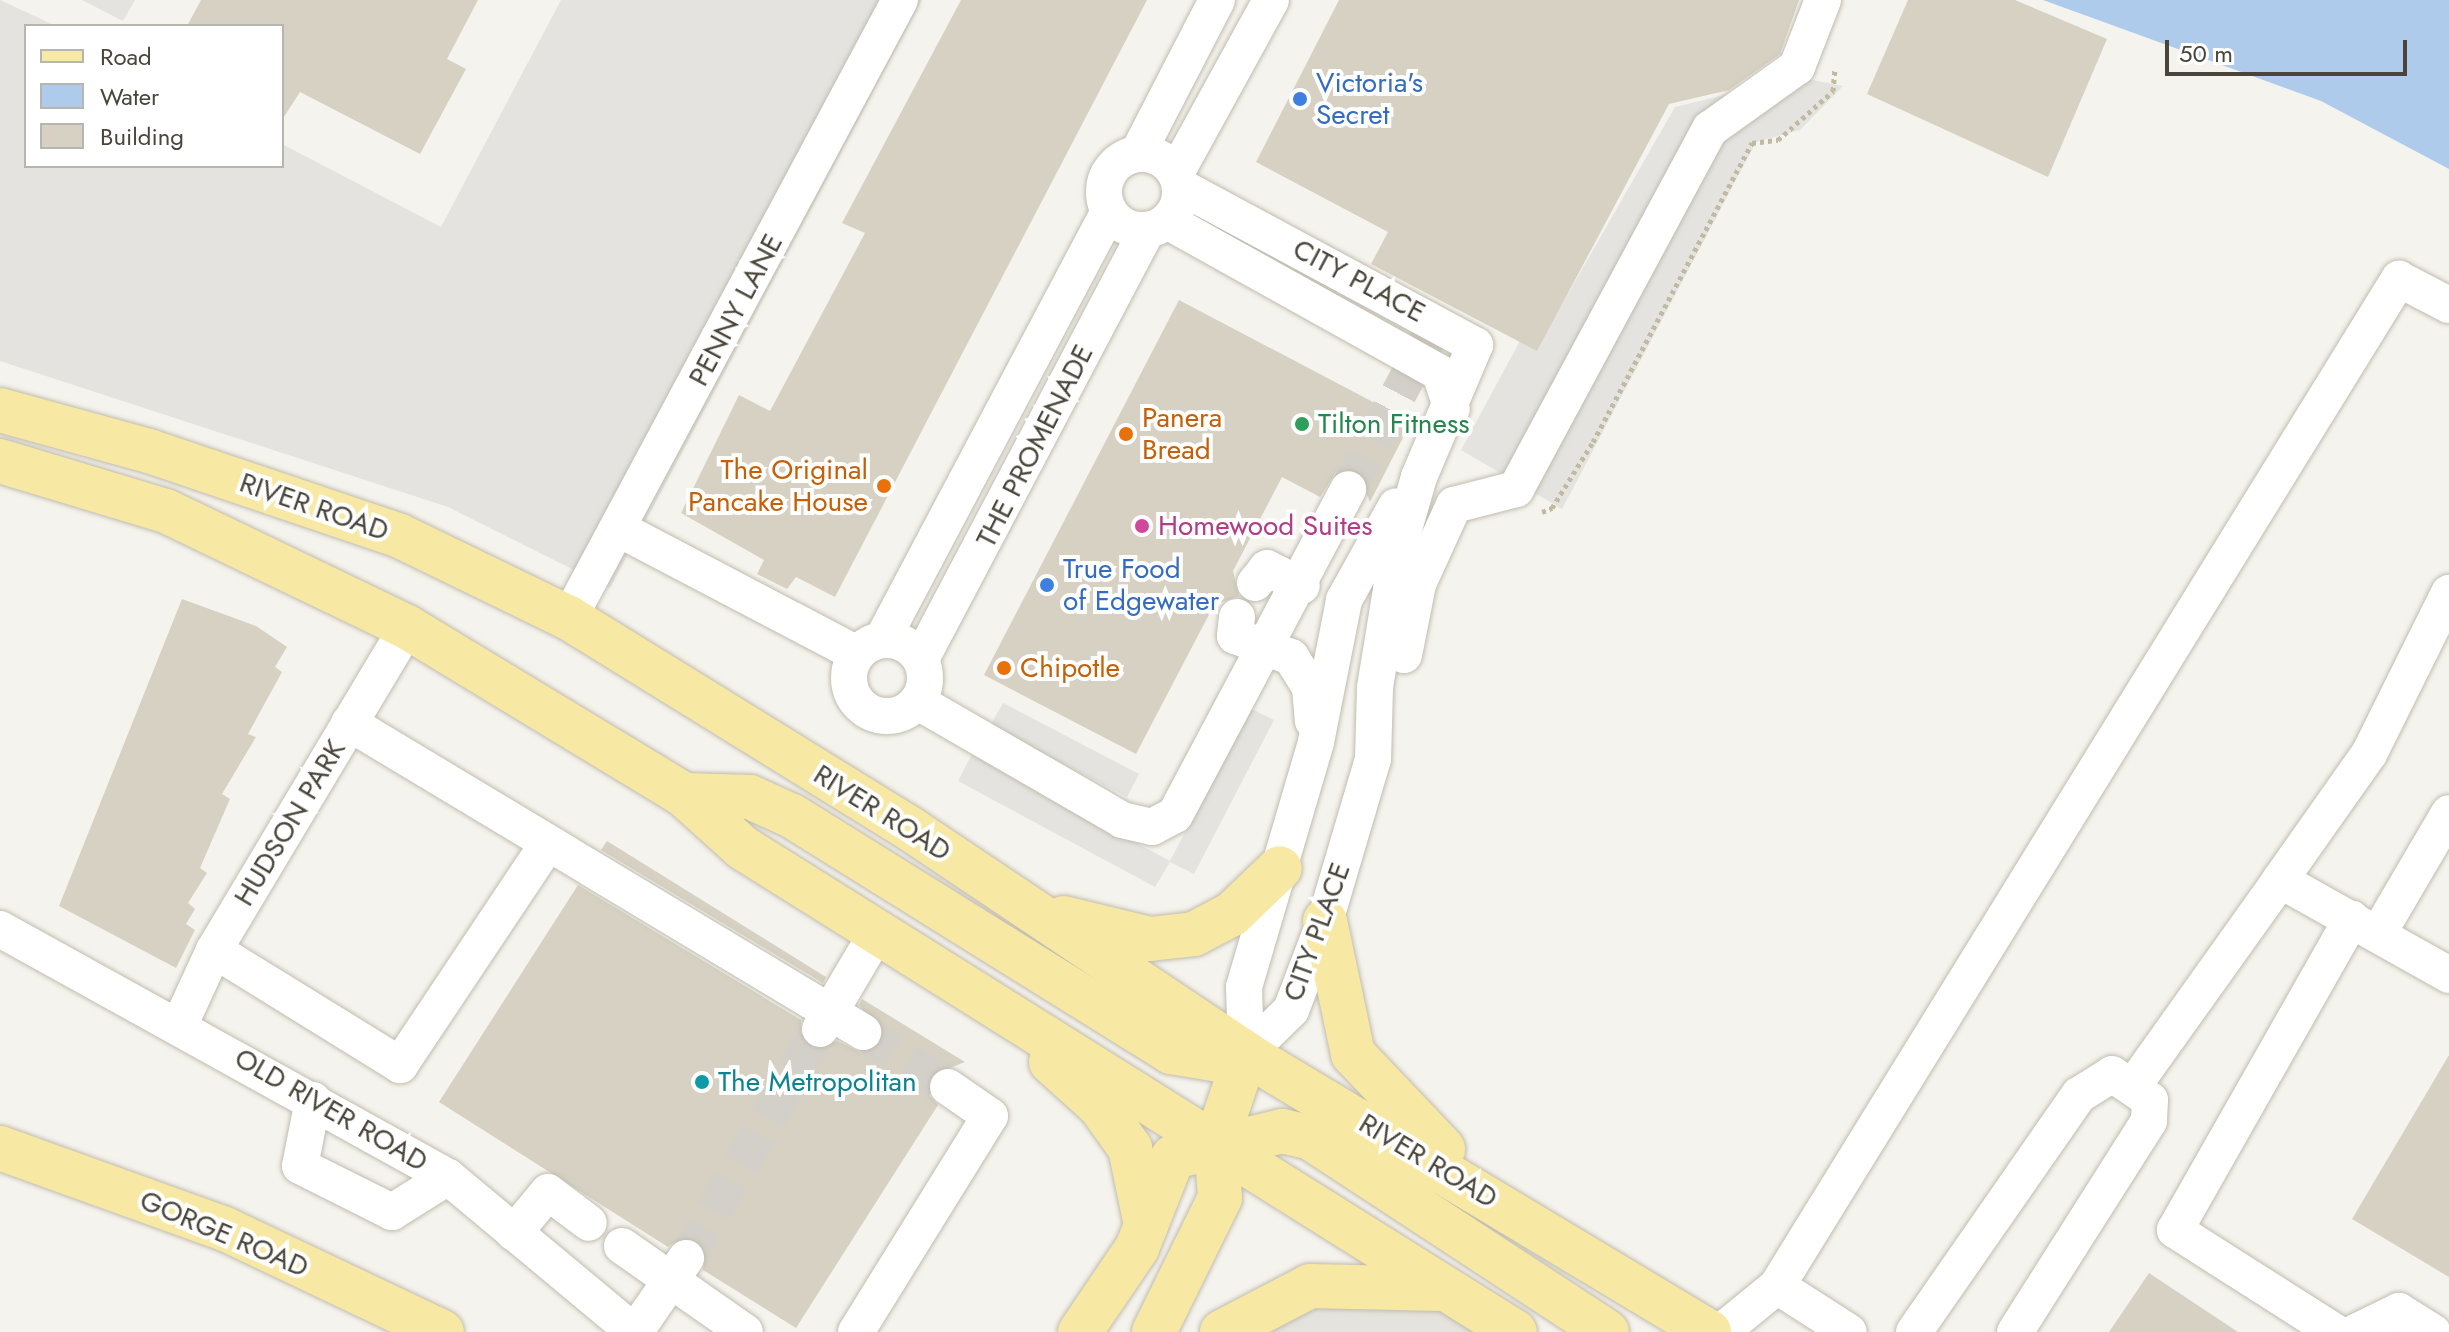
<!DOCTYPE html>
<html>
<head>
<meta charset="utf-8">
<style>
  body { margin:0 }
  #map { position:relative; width:2449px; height:1332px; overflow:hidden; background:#f5f3ed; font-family:Jost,sans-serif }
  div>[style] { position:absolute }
  .industrial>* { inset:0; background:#e5e3dd }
  .parking>* { inset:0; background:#e4e3e0 }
  .water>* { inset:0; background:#afcbec }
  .building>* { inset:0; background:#d6d1c3 }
  .minor-tunnel>* { height:36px; margin-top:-18px; transform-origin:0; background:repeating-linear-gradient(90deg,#d3d0c9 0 36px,transparent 0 54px) }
  .path>* { height:5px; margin-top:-2.5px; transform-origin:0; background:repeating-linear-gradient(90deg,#c1baa2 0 4px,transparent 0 8px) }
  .roads { filter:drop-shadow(0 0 2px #c0bcaf) drop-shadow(0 0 2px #c0bcaf) }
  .minor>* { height:36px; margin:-18px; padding:0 18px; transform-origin:18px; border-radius:18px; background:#fff }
  .minor>.ring { margin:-18px; padding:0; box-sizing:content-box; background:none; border:36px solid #fff; border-radius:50% }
  .major>* { height:44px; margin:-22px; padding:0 22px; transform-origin:22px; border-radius:22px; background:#f7e9a4 }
  .dots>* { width:22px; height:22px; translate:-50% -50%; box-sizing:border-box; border:4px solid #fff; border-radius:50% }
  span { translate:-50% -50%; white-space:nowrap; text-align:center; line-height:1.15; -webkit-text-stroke:8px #fff; paint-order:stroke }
  .shop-label { font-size:28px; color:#366cbe }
  .left { translate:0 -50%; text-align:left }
  .street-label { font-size:28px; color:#49453a }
  .food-label { font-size:28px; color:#c56008 }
  .right { translate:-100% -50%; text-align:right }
  .leisure-label { font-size:28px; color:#27864d }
  .hotel-label { font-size:28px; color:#b23c85 }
  .culture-label { font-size:28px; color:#0d838f }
  .legend { position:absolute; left:24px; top:24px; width:260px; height:144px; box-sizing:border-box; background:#fff; border:2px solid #b6b5b0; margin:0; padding:10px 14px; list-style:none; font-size:24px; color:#49453a }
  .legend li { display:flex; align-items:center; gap:16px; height:40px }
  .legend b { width:40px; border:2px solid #b6b5b0 }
  .scale { position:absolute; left:2165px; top:40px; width:242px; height:36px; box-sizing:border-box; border:4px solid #49453a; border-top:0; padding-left:10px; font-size:24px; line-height:28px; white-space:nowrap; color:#49453a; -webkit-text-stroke:6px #fff; paint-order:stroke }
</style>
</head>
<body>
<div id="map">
  <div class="industrial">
    <div style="clip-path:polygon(1378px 1284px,1515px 1332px,1222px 1332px)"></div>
  </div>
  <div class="parking">
    <div style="clip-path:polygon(0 0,56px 26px,26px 26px,26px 166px,282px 166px,282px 144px,441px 227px,561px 0,922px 0,610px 588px,448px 507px,0 361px)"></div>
    <div style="clip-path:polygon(82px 0,135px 0,123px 21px)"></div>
    <div style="clip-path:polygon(1797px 77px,1843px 86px,1800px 130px,1756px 142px,1562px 509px,1461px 450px,1521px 339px,1538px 346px,1675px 107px)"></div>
    <div style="clip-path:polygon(1003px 703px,1139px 774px,1127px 797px,990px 726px)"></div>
    <div style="clip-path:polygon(1250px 708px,1274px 720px,1194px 874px,1170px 862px,1155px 887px,958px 781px,972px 754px,1170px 861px)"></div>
  </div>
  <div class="water">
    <div style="clip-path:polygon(2043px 0,2449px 0,2449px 169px,2321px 101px)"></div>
  </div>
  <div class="building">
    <div style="clip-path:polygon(201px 0,478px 0,447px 59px,466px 69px,420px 154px,300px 92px,282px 120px,282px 26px,187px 26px)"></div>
    <div style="clip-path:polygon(961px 0,1147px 0,835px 597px,796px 577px,787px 589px,757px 574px,764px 560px,681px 513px,739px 395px,770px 411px,865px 233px,842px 223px)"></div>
    <div style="clip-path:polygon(1339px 0,1799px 0,1780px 54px,1729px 90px,1669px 104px,1537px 351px,1371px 264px,1388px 232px,1256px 162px)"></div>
    <div style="clip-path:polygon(1908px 0,2015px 0,2107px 39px,2048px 177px,1867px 94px)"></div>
    <div style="clip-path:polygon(1179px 300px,1411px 422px,1370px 502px,1357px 470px,1336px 472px,1320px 497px,1282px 477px,1233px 571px,1239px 596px,1214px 605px,1136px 754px,984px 675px)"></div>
    <div style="clip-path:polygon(182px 599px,256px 626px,287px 647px,275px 667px,282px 672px,248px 734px,256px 737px,222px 794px,230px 799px,200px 868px,207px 873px,188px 903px,195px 909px,186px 924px,195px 930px,176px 968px,59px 906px)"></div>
    <div style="clip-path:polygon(607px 841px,826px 977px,823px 983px,601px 850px)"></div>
    <div style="clip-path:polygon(578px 885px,801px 1020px,801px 1039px,810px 1047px,837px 1041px,862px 1053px,874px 1050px,884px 1032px,859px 1005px,862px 999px,965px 1062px,930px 1076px,929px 1095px,938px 1105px,796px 1328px,703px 1270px,705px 1250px,697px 1240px,678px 1239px,668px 1247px,439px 1102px)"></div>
    <div style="clip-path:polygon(2449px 1055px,2449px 1277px,2352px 1219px)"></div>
    <div style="clip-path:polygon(2149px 1273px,2238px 1332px,2109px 1332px)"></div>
  </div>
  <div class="minor-tunnel">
    <div style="left:1348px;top:489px;width:211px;rotate:-62deg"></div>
    <div style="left:863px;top:1032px;width:101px;rotate:32.9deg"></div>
    <div style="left:686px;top:1258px;width:265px;rotate:-59.7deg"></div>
  </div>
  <div class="path">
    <div style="left:1542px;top:512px;width:11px;rotate:-22deg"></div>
    <div style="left:1552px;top:508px;width:78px;rotate:-58.2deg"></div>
    <div style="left:1593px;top:442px;width:339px;rotate:-62deg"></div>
    <div style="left:1752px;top:143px;width:26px;rotate:-7deg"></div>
    <div style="left:1778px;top:140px;width:74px;rotate:-41.7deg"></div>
    <div style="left:1833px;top:91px;width:22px;rotate:-85deg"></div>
  </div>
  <div class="roads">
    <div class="minor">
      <div style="left:1138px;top:153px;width:172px;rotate:-62.7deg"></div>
      <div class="ring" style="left:1104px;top:154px;width:40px;height:40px"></div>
      <div style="left:1176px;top:173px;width:197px;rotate:-61.2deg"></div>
      <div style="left:1181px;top:187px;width:334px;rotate:28.3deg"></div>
      <div style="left:1475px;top:345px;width:143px;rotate:113deg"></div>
      <div style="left:1419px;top:477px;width:79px;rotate:106.1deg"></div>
      <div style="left:1397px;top:553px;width:137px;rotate:99.3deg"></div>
      <div style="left:1375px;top:688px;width:71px;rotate:91.6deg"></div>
      <div style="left:1373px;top:759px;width:169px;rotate:106.5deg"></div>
      <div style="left:1325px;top:921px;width:95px;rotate:110.9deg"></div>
      <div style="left:1291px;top:1010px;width:63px;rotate:135.6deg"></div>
      <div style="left:1167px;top:221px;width:312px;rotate:29.1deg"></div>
      <div style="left:1440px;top:373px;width:38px;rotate:72deg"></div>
      <div style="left:621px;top:530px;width:267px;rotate:27.7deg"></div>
      <div style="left:1255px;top:583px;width:19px;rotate:-51deg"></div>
      <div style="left:1267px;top:568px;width:39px;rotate:27deg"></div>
      <div style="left:1237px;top:617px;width:19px;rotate:96deg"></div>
      <div style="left:1235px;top:636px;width:60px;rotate:20.6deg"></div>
      <div style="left:1291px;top:657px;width:36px;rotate:58deg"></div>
      <div style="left:1310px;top:688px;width:33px;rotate:85deg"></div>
      <div style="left:569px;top:618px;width:701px;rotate:-61.83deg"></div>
      <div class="ring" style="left:849px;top:640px;width:40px;height:40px"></div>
      <div style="left:882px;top:640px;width:485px;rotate:-62.1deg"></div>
      <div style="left:1404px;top:655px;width:72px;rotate:-78.8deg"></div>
      <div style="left:1418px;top:584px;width:87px;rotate:-65.5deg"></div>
      <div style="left:1454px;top:505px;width:64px;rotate:-14.5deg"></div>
      <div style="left:1516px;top:489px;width:409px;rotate:-61.7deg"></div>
      <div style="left:1710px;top:129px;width:107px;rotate:-35.5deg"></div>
      <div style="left:1797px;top:67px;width:72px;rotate:-68.8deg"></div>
      <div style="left:921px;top:659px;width:484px;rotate:-62.2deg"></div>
      <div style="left:918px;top:702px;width:236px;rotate:30deg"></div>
      <div style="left:1122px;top:820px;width:31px;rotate:13deg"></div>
      <div style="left:1152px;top:827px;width:26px;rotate:-28deg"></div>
      <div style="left:1175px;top:815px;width:369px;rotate:-62deg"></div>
      <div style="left:349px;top:723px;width:600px;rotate:31.01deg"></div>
      <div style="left:2280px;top:880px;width:154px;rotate:-54.8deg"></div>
      <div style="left:2369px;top:754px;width:180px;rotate:-63.6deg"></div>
      <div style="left:0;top:929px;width:512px;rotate:28.97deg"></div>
      <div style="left:448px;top:1177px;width:242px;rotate:39.8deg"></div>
      <div style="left:2378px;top:934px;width:140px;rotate:-59.6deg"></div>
      <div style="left:214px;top:950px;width:219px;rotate:31.7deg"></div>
      <div style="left:400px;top:1065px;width:267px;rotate:-56.3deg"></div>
      <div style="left:180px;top:1024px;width:81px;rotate:-65.3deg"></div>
      <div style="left:214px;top:950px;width:376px;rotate:-59.1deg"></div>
      <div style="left:820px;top:1029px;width:114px;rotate:-59.4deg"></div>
      <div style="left:1246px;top:1054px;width:67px;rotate:-91.7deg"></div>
      <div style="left:1244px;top:987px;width:255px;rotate:-73.6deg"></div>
      <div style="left:1316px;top:742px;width:145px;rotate:-78.8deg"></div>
      <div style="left:1344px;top:600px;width:107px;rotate:-61deg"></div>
      <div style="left:2134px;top:1085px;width:252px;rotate:-54.5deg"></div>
      <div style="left:2280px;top:880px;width:194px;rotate:29.3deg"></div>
      <div style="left:313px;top:1100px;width:67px;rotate:101.1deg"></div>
      <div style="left:300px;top:1166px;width:103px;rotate:26.6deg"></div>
      <div style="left:392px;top:1212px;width:66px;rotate:-32deg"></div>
      <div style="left:514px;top:1233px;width:53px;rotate:-50.3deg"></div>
      <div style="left:548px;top:1192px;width:51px;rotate:37.1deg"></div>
      <div style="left:622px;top:1246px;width:150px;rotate:35deg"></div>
      <div style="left:1777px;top:1286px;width:85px;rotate:32.6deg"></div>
      <div style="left:635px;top:1332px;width:90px;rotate:-55.4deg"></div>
      <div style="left:856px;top:1332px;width:254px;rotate:-58.2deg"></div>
      <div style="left:990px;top:1116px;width:51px;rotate:-145.4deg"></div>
      <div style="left:1721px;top:1332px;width:72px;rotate:-39.4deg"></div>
      <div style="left:1777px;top:1286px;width:1184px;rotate:-58.3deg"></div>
      <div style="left:2399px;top:279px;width:56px;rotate:27.5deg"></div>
      <div style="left:1914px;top:1332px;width:289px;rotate:-55.2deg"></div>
      <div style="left:2079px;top:1095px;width:39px;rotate:-32deg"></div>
      <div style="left:2112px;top:1074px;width:46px;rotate:34.4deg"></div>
      <div style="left:2150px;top:1100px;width:21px;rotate:93deg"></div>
      <div style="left:2149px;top:1121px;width:250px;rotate:122.4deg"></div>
      <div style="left:2335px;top:1332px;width:190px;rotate:-147.5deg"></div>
      <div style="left:2175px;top:1230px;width:358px;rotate:-60.4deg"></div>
      <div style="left:2356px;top:1332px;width:48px;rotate:-26deg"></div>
      <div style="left:2399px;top:1311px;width:40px;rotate:32deg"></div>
    </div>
    <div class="major">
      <div style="left:0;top:410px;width:155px;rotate:15.4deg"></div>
      <div style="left:149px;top:451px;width:265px;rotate:18.7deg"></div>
      <div style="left:400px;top:536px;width:188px;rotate:25.9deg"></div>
      <div style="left:569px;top:618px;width:403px;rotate:31.7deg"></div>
      <div style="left:912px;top:830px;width:402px;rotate:33.8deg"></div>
      <div style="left:1246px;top:1054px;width:540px;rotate:30.98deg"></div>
      <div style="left:0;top:461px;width:173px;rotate:16.8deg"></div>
      <div style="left:166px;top:511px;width:267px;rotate:25.7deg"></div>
      <div style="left:407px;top:627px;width:324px;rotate:31.2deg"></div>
      <div style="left:684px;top:795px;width:79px;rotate:41.9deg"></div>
      <div style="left:743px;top:848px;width:911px;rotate:32.09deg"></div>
      <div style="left:684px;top:795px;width:66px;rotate:1.7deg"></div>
      <div style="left:750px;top:797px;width:46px;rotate:24.3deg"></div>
      <div style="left:792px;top:816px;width:446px;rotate:31.9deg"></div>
      <div style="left:1171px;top:1052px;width:49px;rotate:9.5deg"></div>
      <div style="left:1219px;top:1060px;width:28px;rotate:-13deg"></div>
      <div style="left:1064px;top:918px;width:89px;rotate:13.7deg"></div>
      <div style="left:1150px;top:939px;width:44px;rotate:-6.5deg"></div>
      <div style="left:1194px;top:934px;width:43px;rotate:-27.8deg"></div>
      <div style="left:1232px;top:914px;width:66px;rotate:-43.8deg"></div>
      <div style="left:1325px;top:921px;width:136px;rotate:78.1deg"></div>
      <div style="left:1353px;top:1054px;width:131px;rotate:46.5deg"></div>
      <div style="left:1051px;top:1062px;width:66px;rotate:41.9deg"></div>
      <div style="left:1100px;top:1106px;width:52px;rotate:54.5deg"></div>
      <div style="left:1130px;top:1148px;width:79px;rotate:78.3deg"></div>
      <div style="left:0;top:1148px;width:239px;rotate:19.8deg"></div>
      <div style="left:225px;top:1229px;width:240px;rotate:25.4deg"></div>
      <div style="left:1080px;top:1332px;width:102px;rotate:-55.8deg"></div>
      <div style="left:1137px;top:1248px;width:98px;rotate:-68.4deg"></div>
      <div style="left:1173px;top:1157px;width:112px;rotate:-13.4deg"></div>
      <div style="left:1282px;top:1131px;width:28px;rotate:13deg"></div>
      <div style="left:1309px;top:1137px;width:356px;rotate:33.2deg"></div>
      <div style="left:1154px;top:1332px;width:149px;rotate:-63.8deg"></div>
      <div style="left:1220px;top:1198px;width:56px;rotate:-94.1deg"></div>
      <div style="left:1216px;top:1142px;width:93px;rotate:-71.2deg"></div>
      <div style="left:1222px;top:1332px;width:99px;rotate:-27.6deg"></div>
      <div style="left:1310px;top:1286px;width:133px;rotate:1.3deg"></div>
    </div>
  </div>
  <div class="dots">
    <div style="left:1300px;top:99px;background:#3f7fe0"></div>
    <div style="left:1302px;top:424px;background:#2e9e5b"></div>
    <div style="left:1126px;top:434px;background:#e8710a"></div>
    <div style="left:884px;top:486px;background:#e8710a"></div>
    <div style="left:1142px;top:526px;background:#d1479c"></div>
    <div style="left:1047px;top:585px;background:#3f7fe0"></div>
    <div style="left:1004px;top:668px;background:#e8710a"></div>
    <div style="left:702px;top:1082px;background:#0f9aa8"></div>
  </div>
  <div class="shop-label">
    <span class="left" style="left:1316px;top:99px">Victoria's<br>Secret</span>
    <span class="left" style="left:1063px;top:585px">True Food<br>of Edgewater</span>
  </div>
  <div class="street-label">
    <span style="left:1359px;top:281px;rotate:28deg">CITY PLACE</span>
    <span style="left:736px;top:310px;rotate:-62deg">PENNY LANE</span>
    <span style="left:1035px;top:446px;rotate:-63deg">THE PROMENADE</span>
    <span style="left:314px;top:507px;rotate:19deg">RIVER ROAD</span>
    <span style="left:882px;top:813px;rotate:32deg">RIVER ROAD</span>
    <span style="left:290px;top:823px;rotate:-59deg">HUDSON PARK</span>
    <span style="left:1317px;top:932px;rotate:-70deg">CITY PLACE</span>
    <span style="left:331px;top:1110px;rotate:30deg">OLD RIVER ROAD</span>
    <span style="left:1428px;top:1161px;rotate:31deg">RIVER ROAD</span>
    <span style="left:224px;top:1234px;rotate:23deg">GORGE ROAD</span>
  </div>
  <div class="food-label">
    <span class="left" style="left:1142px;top:434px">Panera<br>Bread</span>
    <span class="right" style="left:868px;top:486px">The Original<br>Pancake House</span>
    <span class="left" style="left:1020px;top:668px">Chipotle</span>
  </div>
  <div class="leisure-label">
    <span class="left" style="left:1318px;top:424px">Tilton Fitness</span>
  </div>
  <div class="hotel-label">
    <span class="left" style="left:1158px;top:526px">Homewood Suites</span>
  </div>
  <div class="culture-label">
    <span class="left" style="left:718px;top:1082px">The Metropolitan</span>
  </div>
  <ul class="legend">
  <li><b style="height:10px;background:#f7e9a4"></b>Road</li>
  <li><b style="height:22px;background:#afcbec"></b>Water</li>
  <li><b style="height:22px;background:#d6d1c3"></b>Building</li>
  </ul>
  <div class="scale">50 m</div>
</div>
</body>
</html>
